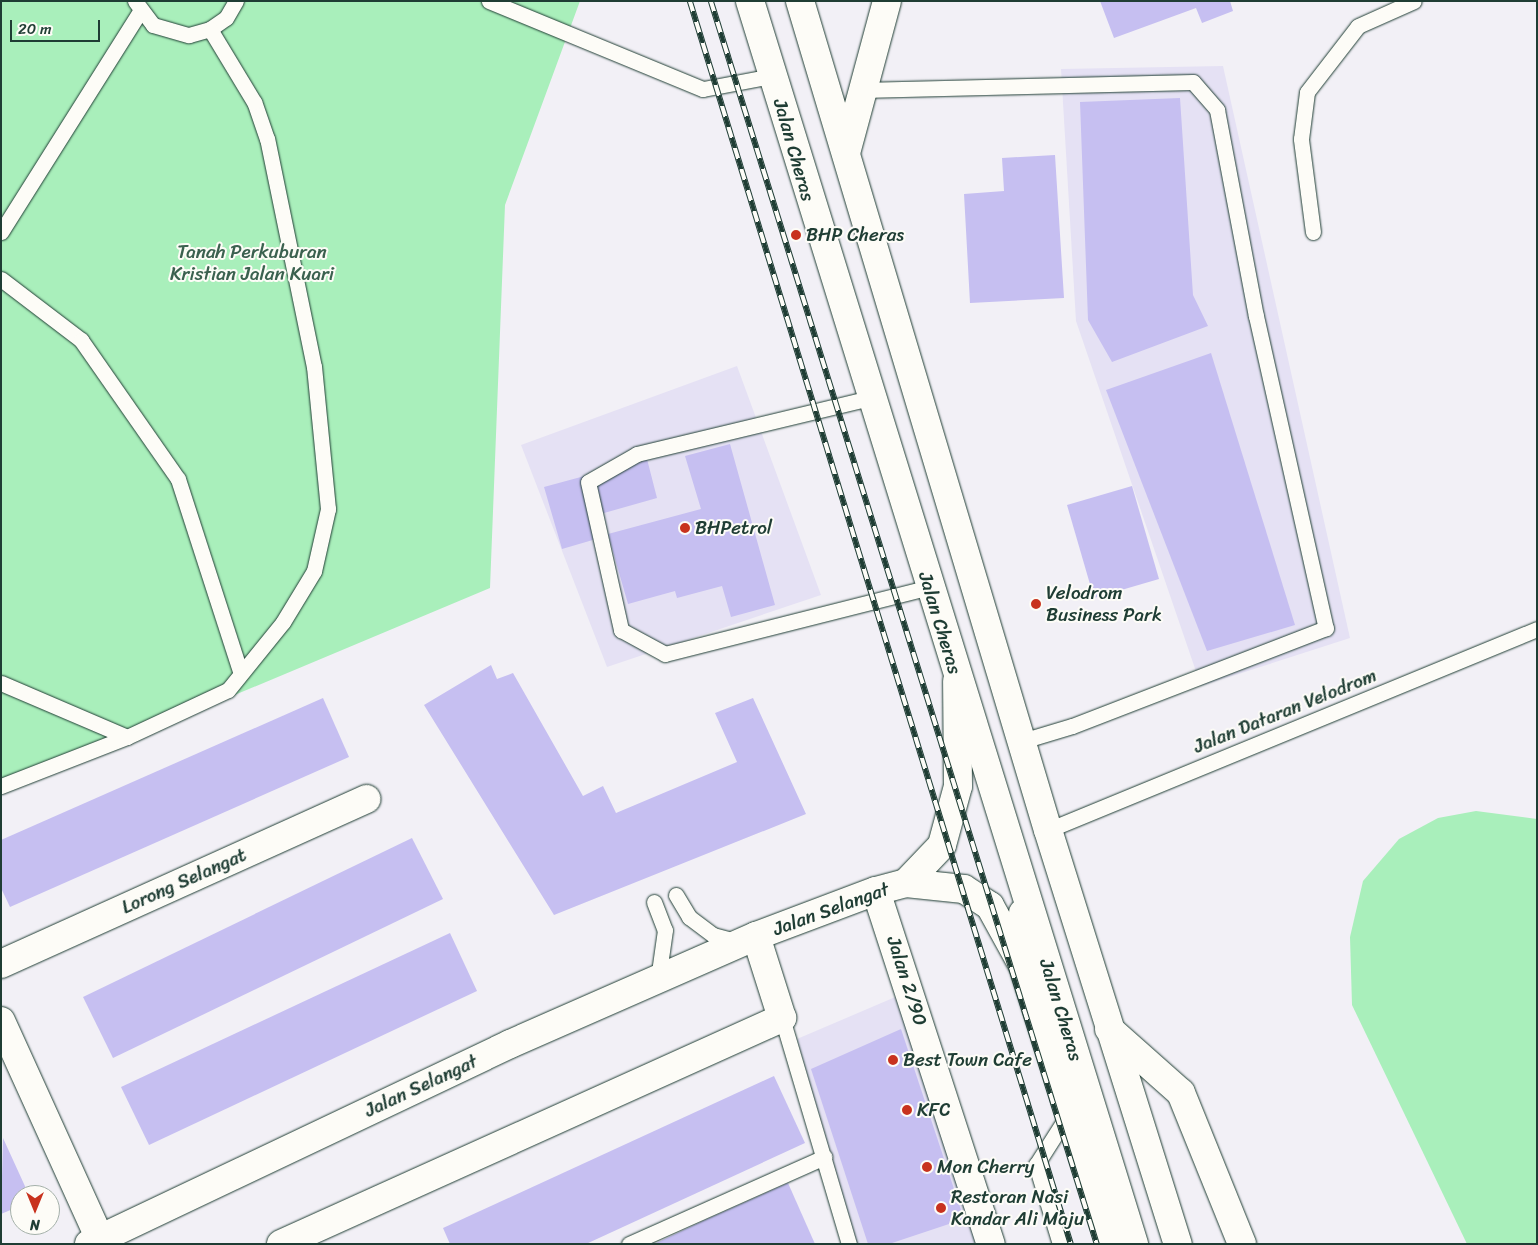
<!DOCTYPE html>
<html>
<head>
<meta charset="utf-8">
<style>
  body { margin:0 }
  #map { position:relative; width:1538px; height:1245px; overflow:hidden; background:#f2f0f6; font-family:Sriracha,sans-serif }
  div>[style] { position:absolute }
  .built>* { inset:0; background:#e5e1f4 }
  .green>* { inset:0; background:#a9efbb }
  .building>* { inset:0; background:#c6bff1 }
  .roads { filter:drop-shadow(0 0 1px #1f3d34) drop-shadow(0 0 1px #1f3d34) }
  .service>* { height:15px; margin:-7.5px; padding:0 7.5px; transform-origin:7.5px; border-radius:7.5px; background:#fdfcf7 }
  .minor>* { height:28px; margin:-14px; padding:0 14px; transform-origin:14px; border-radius:14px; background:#fdfcf7 }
  .tertiary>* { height:28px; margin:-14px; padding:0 14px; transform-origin:14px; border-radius:14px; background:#fdfcf7 }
  .trunk>* { height:28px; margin:-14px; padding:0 14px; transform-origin:14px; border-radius:14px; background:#fdfcf7 }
  .rail>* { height:5.5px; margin-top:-2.75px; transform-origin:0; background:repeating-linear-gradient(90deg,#fdfcf7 0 11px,#1f3d34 0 22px); box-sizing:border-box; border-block:1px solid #1f3d34 }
  .dots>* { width:14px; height:14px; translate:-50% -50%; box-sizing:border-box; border:2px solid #fdfcf7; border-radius:50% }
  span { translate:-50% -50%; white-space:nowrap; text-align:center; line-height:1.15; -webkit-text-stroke:4px #fdfcf7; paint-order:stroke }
  .street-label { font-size:19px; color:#1f3d34 }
  .poi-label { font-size:19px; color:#1f3d34 }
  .left { translate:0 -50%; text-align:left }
  .park-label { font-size:19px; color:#3b614f }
  .frame { position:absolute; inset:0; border:2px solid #1f3d34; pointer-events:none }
  .north { position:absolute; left:10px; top:1185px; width:50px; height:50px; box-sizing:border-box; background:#fdfcf7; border:1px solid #a4b0a9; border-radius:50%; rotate:180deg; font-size:14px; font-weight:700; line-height:20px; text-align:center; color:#1f3d34 }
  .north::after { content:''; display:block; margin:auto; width:18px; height:22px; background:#c8321e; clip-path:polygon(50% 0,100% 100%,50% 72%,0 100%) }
  .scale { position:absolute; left:10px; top:20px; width:90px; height:22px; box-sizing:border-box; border:2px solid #1f3d34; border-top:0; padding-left:6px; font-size:15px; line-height:18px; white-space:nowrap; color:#1f3d34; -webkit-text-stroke:4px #fdfcf7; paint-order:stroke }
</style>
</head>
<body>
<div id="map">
  <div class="built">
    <div style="clip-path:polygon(1223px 66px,1350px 638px,1201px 686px,1076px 321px,1061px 69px)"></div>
    <div style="clip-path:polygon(737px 366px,821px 595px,607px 667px,521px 445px)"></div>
    <div style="clip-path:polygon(900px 995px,979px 1244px,856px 1244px,797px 1039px)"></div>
  </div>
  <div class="green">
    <div style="clip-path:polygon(1px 1px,580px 1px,505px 205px,490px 588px,1px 793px)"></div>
    <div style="clip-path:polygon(1476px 811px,1537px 819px,1537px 1244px,1467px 1244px,1352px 1005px,1350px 937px,1363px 881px,1399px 839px,1438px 818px)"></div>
  </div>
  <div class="building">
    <div style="clip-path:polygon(1100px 1px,1230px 1px,1233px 11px,1202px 23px,1196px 8px,1114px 38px)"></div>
    <div style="clip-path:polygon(1180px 98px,1193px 295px,1208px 326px,1112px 362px,1088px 320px,1080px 102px)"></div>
    <div style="clip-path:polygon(1055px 155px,1064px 298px,970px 303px,964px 194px,1004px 191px,1002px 158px)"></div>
    <div style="clip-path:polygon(1211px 353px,1295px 625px,1207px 651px,1106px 390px)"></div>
    <div style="clip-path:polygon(730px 444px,775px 605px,731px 617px,722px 586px,677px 598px,675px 591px,628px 604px,608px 534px,701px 509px,685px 456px)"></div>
    <div style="clip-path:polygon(647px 459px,657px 498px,597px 515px,603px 537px,562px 549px,544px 487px)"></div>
    <div style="clip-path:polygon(1132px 486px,1159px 579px,1094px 598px,1067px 505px)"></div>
    <div style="clip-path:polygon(491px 665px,497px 679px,513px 673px,583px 796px,603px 786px,616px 813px,737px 762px,715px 713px,753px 698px,806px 814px,554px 915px,424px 705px)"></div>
    <div style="clip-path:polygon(323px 698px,349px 757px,10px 907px,1px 888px,1px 840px)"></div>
    <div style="clip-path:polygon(412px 838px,443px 899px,113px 1058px,83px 997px)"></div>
    <div style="clip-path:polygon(450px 933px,477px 991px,149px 1145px,121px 1087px)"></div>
    <div style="clip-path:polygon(901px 1029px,964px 1219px,889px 1244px,868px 1244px,811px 1069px)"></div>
    <div style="clip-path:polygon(774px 1076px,805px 1143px,586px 1244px,450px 1244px,443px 1228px)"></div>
    <div style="clip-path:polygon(3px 1138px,29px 1195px,20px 1195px,20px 1206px,1px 1214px)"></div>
    <div style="clip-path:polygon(788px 1183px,815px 1244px,654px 1244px,705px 1220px)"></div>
  </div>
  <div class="roads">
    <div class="service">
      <div style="left:135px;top:1px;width:30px;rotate:53deg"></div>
      <div style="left:153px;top:25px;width:37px;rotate:16deg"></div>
      <div style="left:189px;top:35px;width:22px;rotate:-16deg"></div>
      <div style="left:210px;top:29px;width:19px;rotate:-35deg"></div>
      <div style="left:226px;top:18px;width:20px;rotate:-60deg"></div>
      <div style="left:489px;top:1px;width:231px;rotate:22.4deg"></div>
      <div style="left:703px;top:89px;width:70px;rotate:-10.7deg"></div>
      <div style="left:861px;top:90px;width:332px;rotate:-1.4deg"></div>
      <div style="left:1193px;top:82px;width:37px;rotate:49deg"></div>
      <div style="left:1217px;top:110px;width:210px;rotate:79.3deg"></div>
      <div style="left:1256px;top:316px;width:320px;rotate:77.4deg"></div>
      <div style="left:1326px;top:628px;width:272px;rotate:158.9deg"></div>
      <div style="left:1072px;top:726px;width:52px;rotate:163.3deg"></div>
      <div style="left:1px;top:232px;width:261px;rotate:-57.8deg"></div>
      <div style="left:1313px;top:232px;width:94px;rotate:-97.4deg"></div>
      <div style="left:1301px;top:139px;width:47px;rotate:-82.7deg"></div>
      <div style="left:1307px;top:92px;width:83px;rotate:-52.3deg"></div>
      <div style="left:1358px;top:26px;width:61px;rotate:-24.1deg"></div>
      <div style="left:1px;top:279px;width:101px;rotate:37.3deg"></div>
      <div style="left:81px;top:340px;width:169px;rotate:55.1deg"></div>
      <div style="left:178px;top:479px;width:202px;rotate:72.1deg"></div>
      <div style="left:870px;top:398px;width:240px;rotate:166.5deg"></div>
      <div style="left:637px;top:454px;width:56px;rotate:150.3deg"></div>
      <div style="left:588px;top:482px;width:152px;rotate:77.4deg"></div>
      <div style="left:621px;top:630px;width:50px;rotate:28.6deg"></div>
      <div style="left:665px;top:654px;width:272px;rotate:-14.2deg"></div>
      <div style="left:1px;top:683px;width:137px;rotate:23.2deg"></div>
      <div style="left:1px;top:786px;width:135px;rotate:-21.3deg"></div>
      <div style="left:127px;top:737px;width:111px;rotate:-25deg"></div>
      <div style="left:228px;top:690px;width:87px;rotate:-51deg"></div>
      <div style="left:283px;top:622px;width:60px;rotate:-58.7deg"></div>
      <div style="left:314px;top:571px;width:64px;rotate:-77.3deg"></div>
      <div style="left:328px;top:509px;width:143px;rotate:-95.6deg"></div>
      <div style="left:314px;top:367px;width:233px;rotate:-101.6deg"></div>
      <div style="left:267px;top:139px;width:39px;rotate:-109deg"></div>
      <div style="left:254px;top:102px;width:85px;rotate:-121.1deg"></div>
      <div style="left:1048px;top:830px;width:529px;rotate:-22.34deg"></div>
      <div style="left:676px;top:895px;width:26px;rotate:59deg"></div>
      <div style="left:689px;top:917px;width:30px;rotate:37deg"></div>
      <div style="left:713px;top:935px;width:28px;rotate:15deg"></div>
      <div style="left:654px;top:902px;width:30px;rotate:69deg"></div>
      <div style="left:665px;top:930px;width:49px;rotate:98.1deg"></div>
      <div style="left:782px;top:1018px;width:236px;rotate:73.5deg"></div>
      <div style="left:629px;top:1244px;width:214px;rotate:-24deg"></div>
      <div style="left:1060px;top:1244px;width:83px;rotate:-106.9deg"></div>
      <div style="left:1036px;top:1165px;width:62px;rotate:-57.6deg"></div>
    </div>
    <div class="minor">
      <div style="left:906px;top:883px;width:52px;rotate:-46.5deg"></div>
      <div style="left:942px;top:845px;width:61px;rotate:-74.8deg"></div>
      <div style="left:958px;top:786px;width:105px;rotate:-90.5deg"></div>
      <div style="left:876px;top:891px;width:371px;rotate:72deg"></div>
      <div style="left:1px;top:964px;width:401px;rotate:-24.3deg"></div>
      <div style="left:1px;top:1021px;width:239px;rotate:65.6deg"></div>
      <div style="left:89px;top:1244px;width:466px;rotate:-25.4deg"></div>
      <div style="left:510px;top:1044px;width:269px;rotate:-23.7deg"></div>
      <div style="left:756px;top:936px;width:128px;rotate:-20.6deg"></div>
      <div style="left:876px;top:891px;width:31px;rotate:-15deg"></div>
      <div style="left:906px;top:883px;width:58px;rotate:5.9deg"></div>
      <div style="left:964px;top:889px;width:31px;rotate:33deg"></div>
      <div style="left:990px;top:906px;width:68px;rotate:61.2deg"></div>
      <div style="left:281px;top:1244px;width:550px;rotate:-24.28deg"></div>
      <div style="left:782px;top:1018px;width:86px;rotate:-107.6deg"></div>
    </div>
    <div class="tertiary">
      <div style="left:846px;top:153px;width:157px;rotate:-74.9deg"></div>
    </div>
    <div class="trunk">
      <div style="left:750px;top:1px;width:1301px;rotate:72.83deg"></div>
      <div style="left:800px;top:1px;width:865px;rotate:73.35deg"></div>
      <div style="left:1048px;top:830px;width:434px;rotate:72.6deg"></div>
      <div style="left:1023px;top:913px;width:53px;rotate:90deg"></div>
      <div style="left:1023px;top:966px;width:292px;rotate:72.2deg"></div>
      <div style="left:1109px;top:1029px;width:96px;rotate:41.6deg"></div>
      <div style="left:1181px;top:1093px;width:163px;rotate:68deg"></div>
    </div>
  </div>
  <div class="rail">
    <div style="left:690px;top:1px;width:1300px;rotate:72.96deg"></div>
    <div style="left:711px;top:1px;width:1302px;rotate:72.75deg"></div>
  </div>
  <div class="dots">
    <div style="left:796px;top:235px;background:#c8321e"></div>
    <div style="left:685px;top:528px;background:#c8321e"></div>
    <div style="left:1036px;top:604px;background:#c8321e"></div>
    <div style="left:893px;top:1060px;background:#c8321e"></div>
    <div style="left:907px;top:1110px;background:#c8321e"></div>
    <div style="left:927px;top:1167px;background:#c8321e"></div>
    <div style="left:941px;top:1208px;background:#c8321e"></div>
  </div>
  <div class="street-label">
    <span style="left:794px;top:150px;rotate:74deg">Jalan Cheras</span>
    <span style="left:940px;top:623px;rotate:73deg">Jalan Cheras</span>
    <span style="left:1285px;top:711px;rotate:-22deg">Jalan Dataran Velodrom</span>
    <span style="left:184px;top:881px;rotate:-24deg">Lorong Selangat</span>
    <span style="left:831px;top:909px;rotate:-20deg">Jalan Selangat</span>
    <span style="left:907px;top:981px;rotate:72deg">Jalan 2/90</span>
    <span style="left:1061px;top:1010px;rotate:73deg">Jalan Cheras</span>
    <span style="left:421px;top:1086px;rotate:-25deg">Jalan Selangat</span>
  </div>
  <div class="poi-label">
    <span class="left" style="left:806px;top:235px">BHP Cheras</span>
    <span class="left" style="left:695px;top:528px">BHPetrol</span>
    <span class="left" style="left:1046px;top:604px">Velodrom<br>Business Park</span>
    <span class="left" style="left:903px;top:1060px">Best Town Cafe</span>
    <span class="left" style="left:917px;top:1110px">KFC</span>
    <span class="left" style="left:937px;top:1167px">Mon Cherry</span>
    <span class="left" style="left:951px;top:1208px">Restoran Nasi<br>Kandar Ali Maju</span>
  </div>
  <div class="park-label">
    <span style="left:252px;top:263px">Tanah Perkuburan<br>Kristian Jalan Kuari</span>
  </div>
  <div class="frame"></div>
  <div class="north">N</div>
  <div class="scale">20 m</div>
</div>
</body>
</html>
